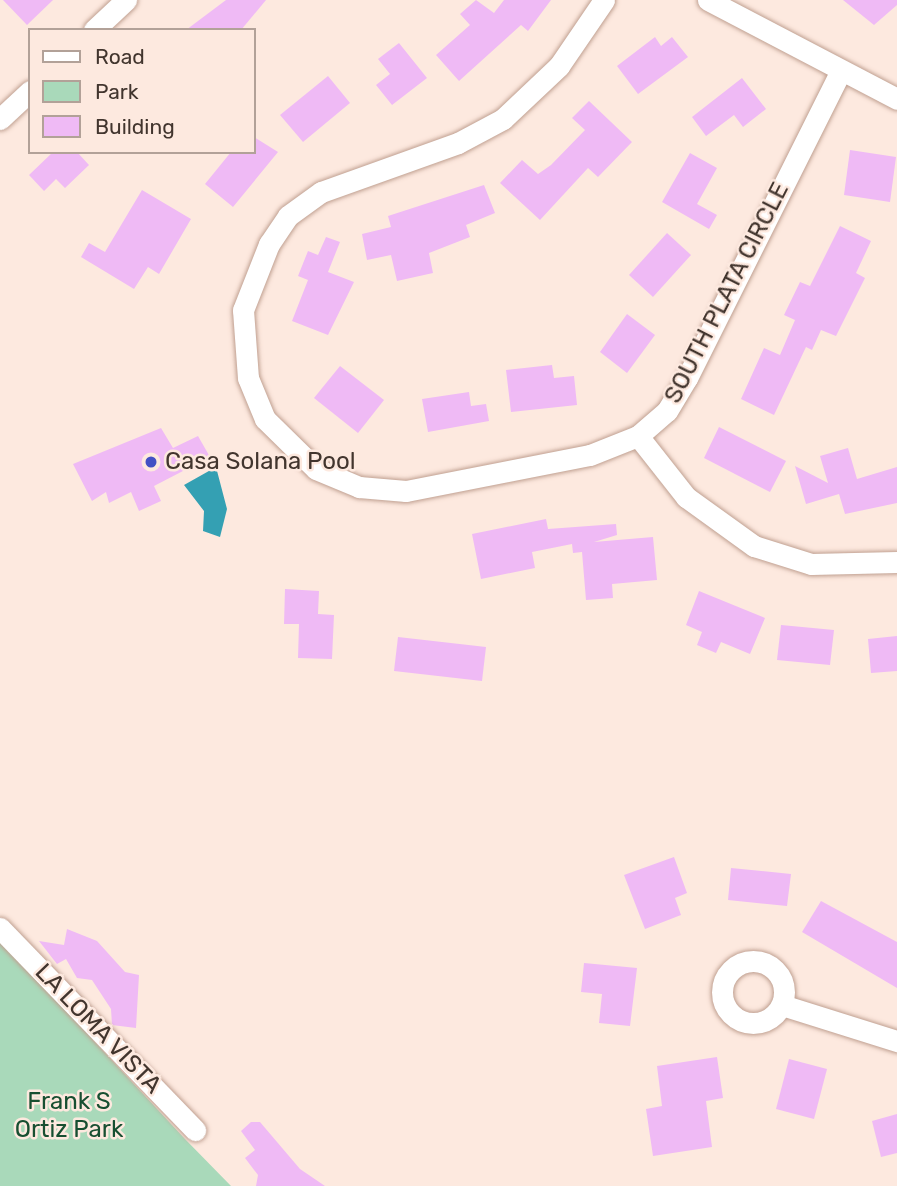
<!DOCTYPE html>
<html>
<head>
<meta charset="utf-8">
<style>
  body { margin:0 }
  #map { position:relative; width:897px; height:1186px; overflow:hidden; background:#fde9df; font-family:Rubik,sans-serif }
  div>[style] { position:absolute }
  .green>* { inset:0; background:#a9d9ba }
  .water>* { inset:0; background:#34a0b3 }
  .building>* { inset:0; background:#efbaf5 }
  .roads { filter:drop-shadow(0 0 2px #c0a091) drop-shadow(0 0 2px #c0a091) }
  .minor>* { height:21px; margin:-10.5px; padding:0 10.5px; transform-origin:10.5px; border-radius:10.5px; background:#fff }
  .minor>.ring { margin:-10.5px; padding:0; box-sizing:content-box; background:none; border:21px solid #fff; border-radius:50% }
  .dots>* { width:19px; height:19px; translate:-50% -50%; box-sizing:border-box; border:4px solid #fde9df; border-radius:50% }
  span { translate:-50% -50%; white-space:nowrap; text-align:center; line-height:1.15; -webkit-text-stroke:5px #fde9df; paint-order:stroke }
  .street-label { font-size:24px; color:#42352e }
  .poi-label { font-size:24px; color:#42352e }
  .left { translate:0 -50%; text-align:left }
  .park-label { font-size:24px; color:#174f31 }
  .legend { position:absolute; left:28px; top:28px; width:228px; height:126px; box-sizing:border-box; background:#fde9df; border:2px solid #b2a198; margin:0; padding:9px 12px; list-style:none; font-size:21px; color:#42352e }
  .legend li { display:flex; align-items:center; gap:14px; height:35px }
  .legend b { width:35px; border:2px solid #b2a198 }
</style>
</head>
<body>
<div id="map">
  <div class="green">
    <div style="clip-path:polygon(0 940px,185px 1139px,231px 1186px,0 1186px)"></div>
  </div>
  <div class="water">
    <div style="clip-path:polygon(216px 467px,227px 509px,220px 537px,203px 531px,204px 511px,184px 485px)"></div>
  </div>
  <div class="building">
    <div style="clip-path:polygon(3px 0,53px 0,27px 25px)"></div>
    <div style="clip-path:polygon(226px 0,266px 0,241px 30px,186px 30px)"></div>
    <div style="clip-path:polygon(476px 0,494px 13px,504px 0,551px 0,528px 31px,521px 25px,459px 81px,436px 55px,470px 25px,460px 14px)"></div>
    <div style="clip-path:polygon(843px 0,897px 0,897px 5px,874px 25px)"></div>
    <div style="clip-path:polygon(655px 37px,661px 46px,672px 37px,688px 57px,638px 94px,617px 66px)"></div>
    <div style="clip-path:polygon(399px 43px,427px 78px,392px 105px,376px 85px,390px 74px,378px 59px)"></div>
    <div style="clip-path:polygon(328px 76px,350px 103px,303px 142px,280px 115px)"></div>
    <div style="clip-path:polygon(742px 78px,766px 109px,743px 127px,734px 115px,706px 136px,692px 117px)"></div>
    <div style="clip-path:polygon(589px 101px,632px 142px,598px 177px,588px 168px,540px 220px,500px 183px,522px 160px,538px 174px,551px 165px,585px 130px,572px 118px)"></div>
    <div style="clip-path:polygon(254px 137px,278px 152px,233px 207px,205px 184px,231px 152px,254px 152px)"></div>
    <div style="clip-path:polygon(850px 150px,896px 157px,890px 202px,844px 195px)"></div>
    <div style="clip-path:polygon(53px 152px,77px 152px,89px 165px,65px 188px,56px 179px,44px 191px,29px 175px)"></div>
    <div style="clip-path:polygon(690px 153px,717px 168px,697px 204px,717px 215px,709px 229px,662px 202px)"></div>
    <div style="clip-path:polygon(484px 185px,495px 213px,466px 225px,470px 237px,429px 253px,433px 273px,397px 281px,391px 255px,367px 260px,362px 234px,391px 227px,388px 216px)"></div>
    <div style="clip-path:polygon(142px 190px,191px 219px,159px 274px,148px 267px,134px 289px,81px 257px,89px 243px,105px 252px)"></div>
    <div style="clip-path:polygon(840px 226px,871px 241px,856px 273px,865px 278px,836px 336px,821px 330px,812px 350px,806px 347px,774px 415px,741px 399px,764px 348px,780px 355px,795px 320px,784px 315px,800px 282px,810px 286px)"></div>
    <div style="clip-path:polygon(667px 233px,691px 255px,653px 297px,629px 275px)"></div>
    <div style="clip-path:polygon(326px 237px,340px 242px,328px 272px,354px 282px,328px 335px,292px 321px,308px 280px,298px 276px,308px 251px,318px 255px)"></div>
    <div style="clip-path:polygon(627px 314px,655px 335px,627px 373px,600px 352px)"></div>
    <div style="clip-path:polygon(552px 365px,554px 378px,574px 376px,577px 405px,511px 412px,506px 370px)"></div>
    <div style="clip-path:polygon(340px 366px,384px 400px,358px 433px,314px 398px)"></div>
    <div style="clip-path:polygon(469px 392px,471px 406px,486px 404px,489px 421px,428px 432px,422px 399px)"></div>
    <div style="clip-path:polygon(719px 427px,786px 461px,770px 492px,704px 458px)"></div>
    <div style="clip-path:polygon(161px 428px,173px 448px,198px 436px,210px 457px,154px 486px,161px 501px,139px 511px,131px 492px,109px 503px,106px 492px,92px 501px,73px 464px)"></div>
    <div style="clip-path:polygon(848px 448px,857px 479px,897px 467px,897px 503px,845px 514px,839px 494px,806px 504px,795px 466px,828px 483px,820px 456px)"></div>
    <div style="clip-path:polygon(546px 519px,548px 529px,616px 524px,617px 535px,594px 542px,653px 537px,657px 580px,612px 584px,613px 598px,586px 600px,582px 552px,573px 553px,572px 544px,532px 552px,535px 568px,481px 579px,472px 534px)"></div>
    <div style="clip-path:polygon(285px 589px,319px 591px,318px 614px,334px 615px,332px 659px,298px 658px,299px 624px,284px 624px)"></div>
    <div style="clip-path:polygon(699px 591px,765px 618px,750px 654px,721px 642px,716px 653px,697px 645px,702px 632px,686px 625px)"></div>
    <div style="clip-path:polygon(781px 625px,834px 630px,830px 665px,777px 660px)"></div>
    <div style="clip-path:polygon(897px 636px,897px 671px,871px 673px,868px 639px)"></div>
    <div style="clip-path:polygon(398px 637px,486px 647px,482px 681px,394px 671px)"></div>
    <div style="clip-path:polygon(674px 857px,687px 893px,675px 898px,681px 915px,645px 929px,624px 875px)"></div>
    <div style="clip-path:polygon(731px 868px,791px 874px,787px 906px,728px 900px)"></div>
    <div style="clip-path:polygon(821px 901px,897px 942px,897px 988px,802px 932px)"></div>
    <div style="clip-path:polygon(67px 929px,97px 941px,125px 972px,139px 975px,136px 1028px,112px 1025px,111px 1009px,92px 980px,77px 978px,66px 959px,57px 964px,39px 941px,64px 945px)"></div>
    <div style="clip-path:polygon(584px 963px,637px 968px,630px 1026px,599px 1023px,602px 994px,581px 992px)"></div>
    <div style="clip-path:polygon(717px 1057px,723px 1098px,706px 1101px,712px 1147px,653px 1156px,646px 1109px,662px 1106px,657px 1066px)"></div>
    <div style="clip-path:polygon(789px 1059px,827px 1069px,814px 1119px,776px 1109px)"></div>
    <div style="clip-path:polygon(897px 1114px,897px 1153px,881px 1157px,872px 1121px)"></div>
    <div style="clip-path:polygon(251px 1122px,260px 1122px,300px 1169px,325px 1186px,256px 1186px,258px 1175px,245px 1158px,255px 1150px,241px 1131px)"></div>
  </div>
  <div class="roads">
    <div class="minor">
      <div style="left:604px;top:0;width:80px;rotate:124.3deg"></div>
      <div style="left:559px;top:66px;width:77px;rotate:136.6deg"></div>
      <div style="left:503px;top:119px;width:51px;rotate:151.9deg"></div>
      <div style="left:458px;top:143px;width:145px;rotate:160.3deg"></div>
      <div style="left:321px;top:192px;width:41px;rotate:144deg"></div>
      <div style="left:288px;top:216px;width:34px;rotate:124deg"></div>
      <div style="left:269px;top:244px;width:71px;rotate:111.5deg"></div>
      <div style="left:243px;top:310px;width:68px;rotate:85.8deg"></div>
      <div style="left:248px;top:378px;width:44px;rotate:67.5deg"></div>
      <div style="left:265px;top:419px;width:71px;rotate:44.4deg"></div>
      <div style="left:316px;top:469px;width:47px;rotate:22.7deg"></div>
      <div style="left:359px;top:487px;width:47px;rotate:4.9deg"></div>
      <div style="left:406px;top:491px;width:187px;rotate:-11.1deg"></div>
      <div style="left:590px;top:455px;width:52px;rotate:-21.6deg"></div>
      <div style="left:638px;top:436px;width:38px;rotate:-41deg"></div>
      <div style="left:667px;top:411px;width:39px;rotate:-59deg"></div>
      <div style="left:687px;top:378px;width:342px;rotate:-63.4deg"></div>
      <div style="left:708px;top:0;width:213px;rotate:27.6deg"></div>
      <div style="left:94px;top:30px;width:44px;rotate:-43.2deg"></div>
      <div style="left:0;top:119px;width:41px;rotate:-43deg"></div>
      <div style="left:638px;top:436px;width:78px;rotate:51.8deg"></div>
      <div style="left:686px;top:497px;width:84px;rotate:35.8deg"></div>
      <div style="left:754px;top:546px;width:60px;rotate:17.5deg"></div>
      <div style="left:811px;top:564px;width:86px;rotate:-1.3deg"></div>
      <div style="left:0;top:928px;width:281px;rotate:46deg"></div>
      <div class="ring" style="left:722px;top:961px;width:41px;height:41px"></div>
      <div style="left:782px;top:1005px;width:121px;rotate:17.4deg"></div>
    </div>
  </div>
  <div class="dots">
    <div style="left:151px;top:462px;background:#4250c4"></div>
  </div>
  <div class="street-label">
    <span style="left:727px;top:293px;rotate:-63deg">SOUTH PLATA CIRCLE</span>
    <span style="left:98px;top:1029px;rotate:46deg">LA LOMA VISTA</span>
  </div>
  <div class="poi-label">
    <span class="left" style="left:165px;top:462px">Casa Solana Pool</span>
  </div>
  <div class="park-label">
    <span style="left:69px;top:1116px">Frank S<br>Ortiz Park</span>
  </div>
  <ul class="legend">
  <li><b style="height:9px;background:#fff"></b>Road</li>
  <li><b style="height:19px;background:#a9d9ba"></b>Park</li>
  <li><b style="height:19px;background:#efbaf5"></b>Building</li>
  </ul>
</div>
</body>
</html>
